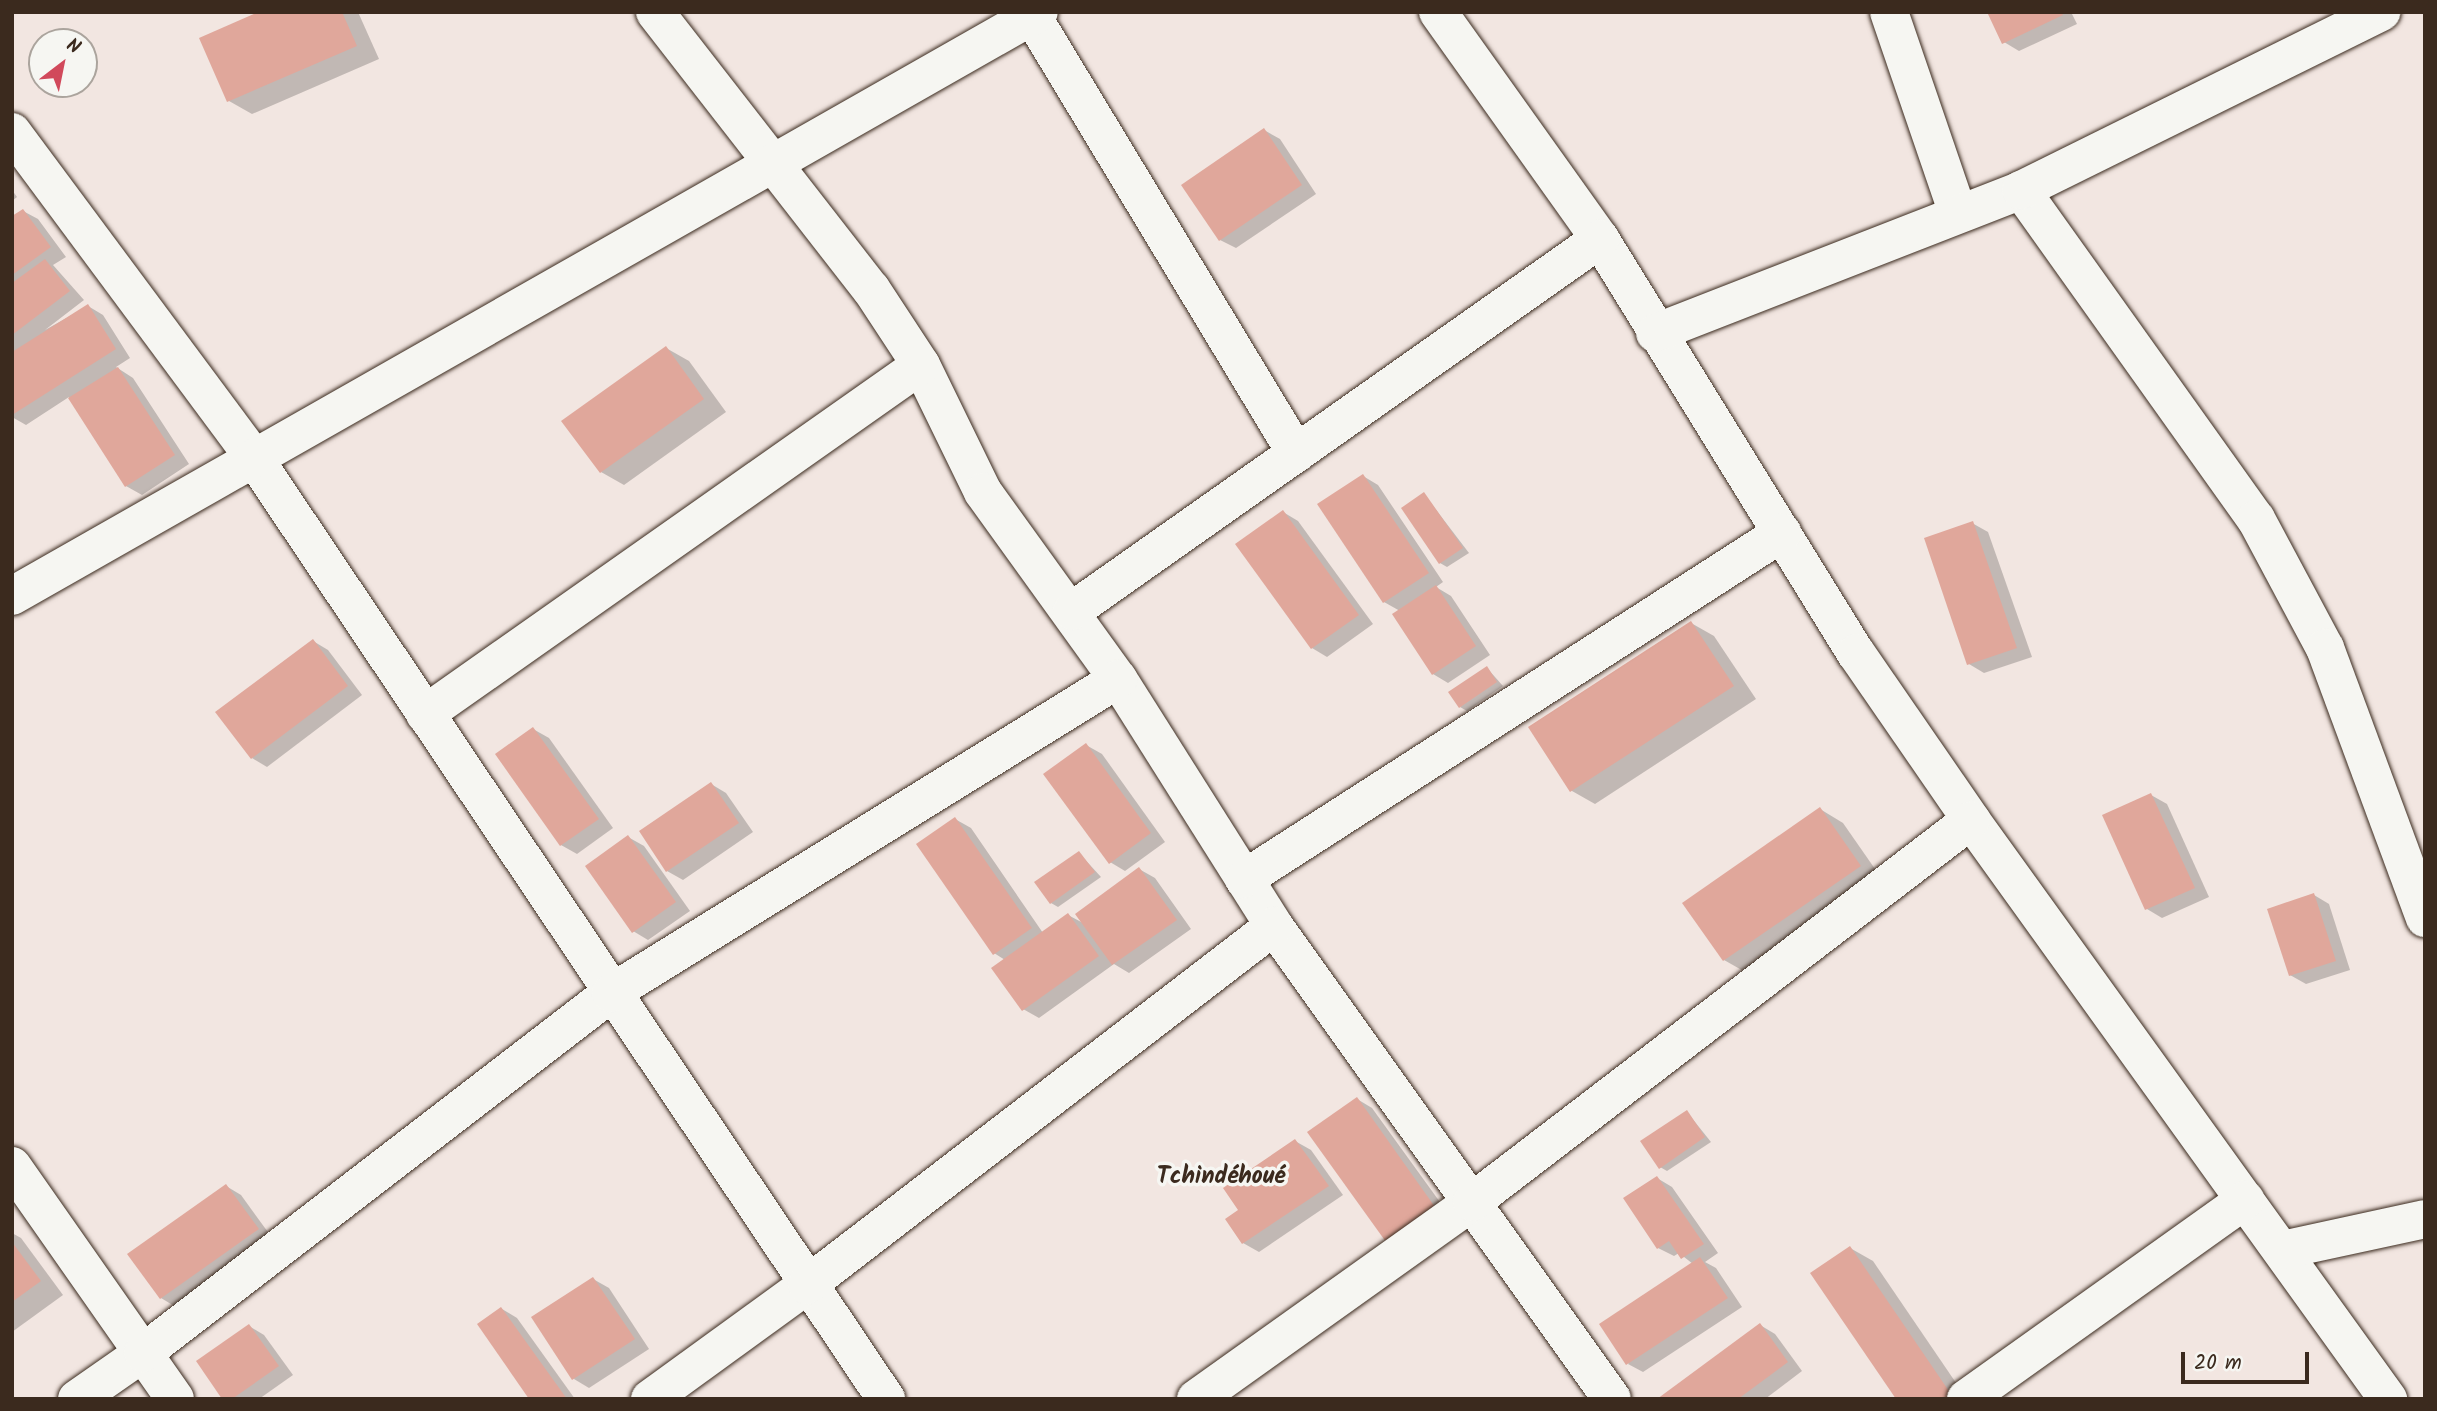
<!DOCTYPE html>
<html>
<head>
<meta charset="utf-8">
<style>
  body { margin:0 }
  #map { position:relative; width:2437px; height:1411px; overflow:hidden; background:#f2e6e1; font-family:Kalam,sans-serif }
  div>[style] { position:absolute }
  .shadow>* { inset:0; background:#0003 }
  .building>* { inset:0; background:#e0a79b }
  .roads { filter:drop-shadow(0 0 2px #3b2a1e) drop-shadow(0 0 2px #3b2a1e) }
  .minor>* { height:38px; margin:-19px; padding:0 19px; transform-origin:19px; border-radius:19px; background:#f6f6f2 }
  span { translate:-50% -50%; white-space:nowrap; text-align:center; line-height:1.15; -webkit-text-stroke:7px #f6f6f2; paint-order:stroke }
  .quarter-label { font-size:24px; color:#3b2a1e; font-weight:700 }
  .frame { position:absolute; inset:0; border:14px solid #3b2a1e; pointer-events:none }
  .north { position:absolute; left:28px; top:28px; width:70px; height:70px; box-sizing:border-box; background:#f6f6f2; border:2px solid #aba49d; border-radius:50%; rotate:32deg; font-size:19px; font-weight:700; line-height:28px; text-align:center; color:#3b2a1e }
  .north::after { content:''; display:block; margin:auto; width:24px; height:32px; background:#d1495b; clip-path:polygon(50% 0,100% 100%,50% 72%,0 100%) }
  .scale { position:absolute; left:2181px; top:1352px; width:128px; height:32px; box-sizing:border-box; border:4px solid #3b2a1e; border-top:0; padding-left:9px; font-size:21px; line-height:24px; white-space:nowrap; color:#3b2a1e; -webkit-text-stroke:5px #f6f6f2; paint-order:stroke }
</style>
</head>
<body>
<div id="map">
  <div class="shadow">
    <div style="clip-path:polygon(263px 12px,358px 12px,379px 59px,252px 114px,229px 101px)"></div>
    <div style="clip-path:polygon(1989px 12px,2071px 12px,2077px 24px,2019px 51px,2004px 42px)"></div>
    <div style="clip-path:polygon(1264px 130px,1280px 139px,1316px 194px,1236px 248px,1220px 240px)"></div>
    <div style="clip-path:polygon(12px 190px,17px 197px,12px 201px)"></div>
    <div style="clip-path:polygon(23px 211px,38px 219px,66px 257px,53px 265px,84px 300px,45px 330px,88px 306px,103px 315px,130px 358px,116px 367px,133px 378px,189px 464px,142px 495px,126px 486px,69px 397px,26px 425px,12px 417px,12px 218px)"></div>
    <div style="clip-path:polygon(666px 348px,689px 361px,726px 412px,624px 485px,601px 472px)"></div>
    <div style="clip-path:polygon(1363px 476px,1378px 485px,1443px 582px,1436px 587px,1451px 596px,1490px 655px,1448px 683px,1433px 674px,1400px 611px,1384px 602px)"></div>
    <div style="clip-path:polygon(1424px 494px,1469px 553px,1447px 567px,1440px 563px)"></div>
    <div style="clip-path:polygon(1283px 512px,1298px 521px,1373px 624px,1327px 657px,1312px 648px)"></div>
    <div style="clip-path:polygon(1972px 523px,1988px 532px,2032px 657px,1984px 673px,1969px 664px)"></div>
    <div style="clip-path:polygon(1691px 623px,1714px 636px,1756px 699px,1595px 804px,1572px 791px,1530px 728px)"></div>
    <div style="clip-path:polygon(313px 641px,328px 650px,362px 695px,267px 767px,252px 758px)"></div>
    <div style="clip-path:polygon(1487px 668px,1503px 686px,1467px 711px,1460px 707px)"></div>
    <div style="clip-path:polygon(533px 729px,549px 738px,613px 828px,577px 854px,561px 845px)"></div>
    <div style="clip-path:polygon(1086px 745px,1102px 754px,1165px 842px,1125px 871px,1110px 862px)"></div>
    <div style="clip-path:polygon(711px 784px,726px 793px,753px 832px,683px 880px,667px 871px)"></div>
    <div style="clip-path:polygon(2151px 795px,2167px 804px,2209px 897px,2162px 918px,2147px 909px)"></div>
    <div style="clip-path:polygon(1820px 809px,1843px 823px,1882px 879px,1747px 973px,1724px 960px)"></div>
    <div style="clip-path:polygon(955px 819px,971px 828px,1043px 933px,1068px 915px,1085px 924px,1139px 869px,1155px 878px,1191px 929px,1129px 973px,1114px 964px,1039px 1018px,1023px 1009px,1005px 960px,994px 953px)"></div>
    <div style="clip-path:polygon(628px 837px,644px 846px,690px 911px,648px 940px,633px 931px)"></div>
    <div style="clip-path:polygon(1079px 853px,1101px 877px,1058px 907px,1051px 903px)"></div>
    <div style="clip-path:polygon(2314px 895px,2329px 904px,2350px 970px,2306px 984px,2290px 975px)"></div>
    <div style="clip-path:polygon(1357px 1099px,1372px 1108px,1450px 1216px,1387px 1241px)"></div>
    <div style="clip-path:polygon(1687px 1112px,1711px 1142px,1667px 1171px,1660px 1167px)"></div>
    <div style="clip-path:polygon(1295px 1141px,1311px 1150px,1343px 1195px,1259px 1252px,1243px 1243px,1241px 1211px)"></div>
    <div style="clip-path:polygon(1657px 1178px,1672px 1187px,1718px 1253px,1705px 1262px,1716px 1268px,1742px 1307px,1643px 1372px,1628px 1364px,1693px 1264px,1679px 1253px,1674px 1256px,1658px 1248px)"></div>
    <div style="clip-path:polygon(226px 1186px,241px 1195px,273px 1239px,176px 1307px,161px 1298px)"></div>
    <div style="clip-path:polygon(12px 1233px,21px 1238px,63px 1295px,12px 1332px)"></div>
    <div style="clip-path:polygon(1850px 1248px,1873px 1261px,1967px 1399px,1898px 1399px)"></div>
    <div style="clip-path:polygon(593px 1279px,609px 1288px,649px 1349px,589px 1388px,574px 1379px)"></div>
    <div style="clip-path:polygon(502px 1309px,517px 1318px,575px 1399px,531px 1399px)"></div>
    <div style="clip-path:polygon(1760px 1325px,1775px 1334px,1802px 1371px,1765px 1399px,1660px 1399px)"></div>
    <div style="clip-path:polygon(249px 1326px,264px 1335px,293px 1375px,259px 1399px,225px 1399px)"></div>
  </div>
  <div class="building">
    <div style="clip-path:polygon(258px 12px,342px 12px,357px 46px,227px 102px,199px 38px)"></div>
    <div style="clip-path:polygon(1987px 12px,2061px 12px,2063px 15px,2002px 44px)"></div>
    <div style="clip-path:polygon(1264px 128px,1302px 185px,1219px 241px,1181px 185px)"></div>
    <div style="clip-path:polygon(23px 209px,51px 247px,12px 275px,12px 216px)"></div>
    <div style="clip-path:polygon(45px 259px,70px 291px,12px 335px,12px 283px)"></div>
    <div style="clip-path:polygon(88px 304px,116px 349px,12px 415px,12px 352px)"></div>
    <div style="clip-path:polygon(666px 346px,704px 399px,600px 473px,561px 421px)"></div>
    <div style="clip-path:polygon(118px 367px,175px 455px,125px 487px,68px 398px)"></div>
    <div style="clip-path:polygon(1363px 474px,1429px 573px,1383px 603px,1317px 504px)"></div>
    <div style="clip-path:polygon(1424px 492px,1463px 548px,1439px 564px,1401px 508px)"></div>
    <div style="clip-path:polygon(1283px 510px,1359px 615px,1311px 649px,1235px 544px)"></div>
    <div style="clip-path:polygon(1973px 521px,2017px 648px,1967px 665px,1924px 538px)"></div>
    <div style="clip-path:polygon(1436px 585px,1476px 646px,1432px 675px,1392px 614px)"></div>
    <div style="clip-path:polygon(1691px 621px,1734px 686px,1570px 792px,1528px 727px)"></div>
    <div style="clip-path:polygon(313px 639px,348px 686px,251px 759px,215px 712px)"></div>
    <div style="clip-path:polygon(1487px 666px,1497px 682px,1459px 708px,1448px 692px)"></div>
    <div style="clip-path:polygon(533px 727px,599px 819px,560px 846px,495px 754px)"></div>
    <div style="clip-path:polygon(1086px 743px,1151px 833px,1109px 864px,1043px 774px)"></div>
    <div style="clip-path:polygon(711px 782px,739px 823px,666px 872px,639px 831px)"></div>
    <div style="clip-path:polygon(2151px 793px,2195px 888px,2145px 910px,2102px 815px)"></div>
    <div style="clip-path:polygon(1820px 807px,1861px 866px,1723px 961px,1682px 903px)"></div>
    <div style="clip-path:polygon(955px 817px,1032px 928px,993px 955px,916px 844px)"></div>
    <div style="clip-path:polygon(628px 835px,676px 902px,632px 933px,585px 866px)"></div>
    <div style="clip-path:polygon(1079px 851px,1095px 872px,1050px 904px,1034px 882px)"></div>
    <div style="clip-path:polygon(1139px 867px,1177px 920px,1112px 965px,1075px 914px)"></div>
    <div style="clip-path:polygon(2314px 893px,2336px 961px,2289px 976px,2267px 909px)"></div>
    <div style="clip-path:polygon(1068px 913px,1099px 956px,1022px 1011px,991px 968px)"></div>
    <div style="clip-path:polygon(1357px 1097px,1435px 1207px,1386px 1242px,1307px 1132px)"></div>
    <div style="clip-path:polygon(1687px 1110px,1705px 1137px,1659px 1169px,1640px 1141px)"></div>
    <div style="clip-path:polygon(1295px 1139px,1329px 1186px,1242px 1244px,1225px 1219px,1238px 1210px,1223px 1188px)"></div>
    <div style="clip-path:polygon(1657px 1176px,1704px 1244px,1681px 1259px,1669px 1241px,1657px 1249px,1623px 1198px)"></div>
    <div style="clip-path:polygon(226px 1184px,259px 1229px,160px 1299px,127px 1254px)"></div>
    <div style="clip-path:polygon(12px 1242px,41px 1281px,12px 1302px)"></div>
    <div style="clip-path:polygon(1850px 1246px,1953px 1397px,1951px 1399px,1896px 1399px,1810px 1273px)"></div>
    <div style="clip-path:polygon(1700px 1257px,1728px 1298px,1626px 1365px,1599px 1324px)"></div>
    <div style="clip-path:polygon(593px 1277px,635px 1339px,572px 1380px,531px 1317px)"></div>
    <div style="clip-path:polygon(501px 1307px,567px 1399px,529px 1399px,477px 1324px)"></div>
    <div style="clip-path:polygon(1760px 1323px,1788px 1362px,1738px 1399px,1657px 1399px)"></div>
    <div style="clip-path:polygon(249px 1324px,279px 1366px,232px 1399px,222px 1399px,196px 1361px)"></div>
  </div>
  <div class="roads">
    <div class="minor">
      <div style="left:655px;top:12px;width:351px;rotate:52.1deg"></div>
      <div style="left:871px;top:289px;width:91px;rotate:56.7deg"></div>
      <div style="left:921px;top:365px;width:141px;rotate:64deg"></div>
      <div style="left:983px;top:492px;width:231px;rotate:54.2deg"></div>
      <div style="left:1118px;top:679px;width:292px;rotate:57.7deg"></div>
      <div style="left:1274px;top:926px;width:581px;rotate:54.45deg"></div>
      <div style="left:1438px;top:12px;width:279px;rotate:54.5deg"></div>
      <div style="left:1600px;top:239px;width:487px;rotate:58.3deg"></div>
      <div style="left:1856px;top:653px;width:203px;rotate:55.4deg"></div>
      <div style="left:1971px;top:820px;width:714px;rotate:54.24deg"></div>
      <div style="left:1889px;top:12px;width:213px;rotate:71.1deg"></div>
      <div style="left:1032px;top:16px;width:511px;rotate:58.86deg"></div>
      <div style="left:12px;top:132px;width:406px;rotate:53.4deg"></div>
      <div style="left:254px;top:458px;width:1134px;rotate:56.11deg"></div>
      <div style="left:2021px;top:190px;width:404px;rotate:54.5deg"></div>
      <div style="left:2256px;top:519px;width:146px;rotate:61.9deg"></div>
      <div style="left:2325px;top:648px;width:288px;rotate:69.7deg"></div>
      <div style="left:1655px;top:333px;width:393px;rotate:-21.3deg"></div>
      <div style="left:2021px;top:190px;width:402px;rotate:-26.3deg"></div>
      <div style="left:12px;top:596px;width:1181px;rotate:-29.62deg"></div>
      <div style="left:1072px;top:611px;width:646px;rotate:-35.17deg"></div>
      <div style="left:425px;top:714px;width:606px;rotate:-35.13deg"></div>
      <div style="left:1244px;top:879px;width:640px;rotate:-32.75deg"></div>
      <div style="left:12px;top:1166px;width:284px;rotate:55deg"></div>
      <div style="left:2282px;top:1250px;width:146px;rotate:-12.2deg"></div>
      <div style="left:77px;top:1399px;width:80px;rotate:-34.9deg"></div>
      <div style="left:143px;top:1353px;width:590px;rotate:-37.57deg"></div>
      <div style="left:611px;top:993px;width:596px;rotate:-31.77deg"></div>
      <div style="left:650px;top:1399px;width:194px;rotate:-36deg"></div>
      <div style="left:807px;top:1285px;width:589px;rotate:-37.55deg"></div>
      <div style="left:1196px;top:1399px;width:339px;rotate:-35.5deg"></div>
      <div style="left:1472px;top:1202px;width:628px;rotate:-37.44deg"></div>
      <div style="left:1966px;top:1399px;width:343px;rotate:-35.5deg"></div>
    </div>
  </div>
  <div class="quarter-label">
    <span style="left:1221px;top:1177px">Tchindéhoué</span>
  </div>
  <div class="frame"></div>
  <div class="north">N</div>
  <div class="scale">20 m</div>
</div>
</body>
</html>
